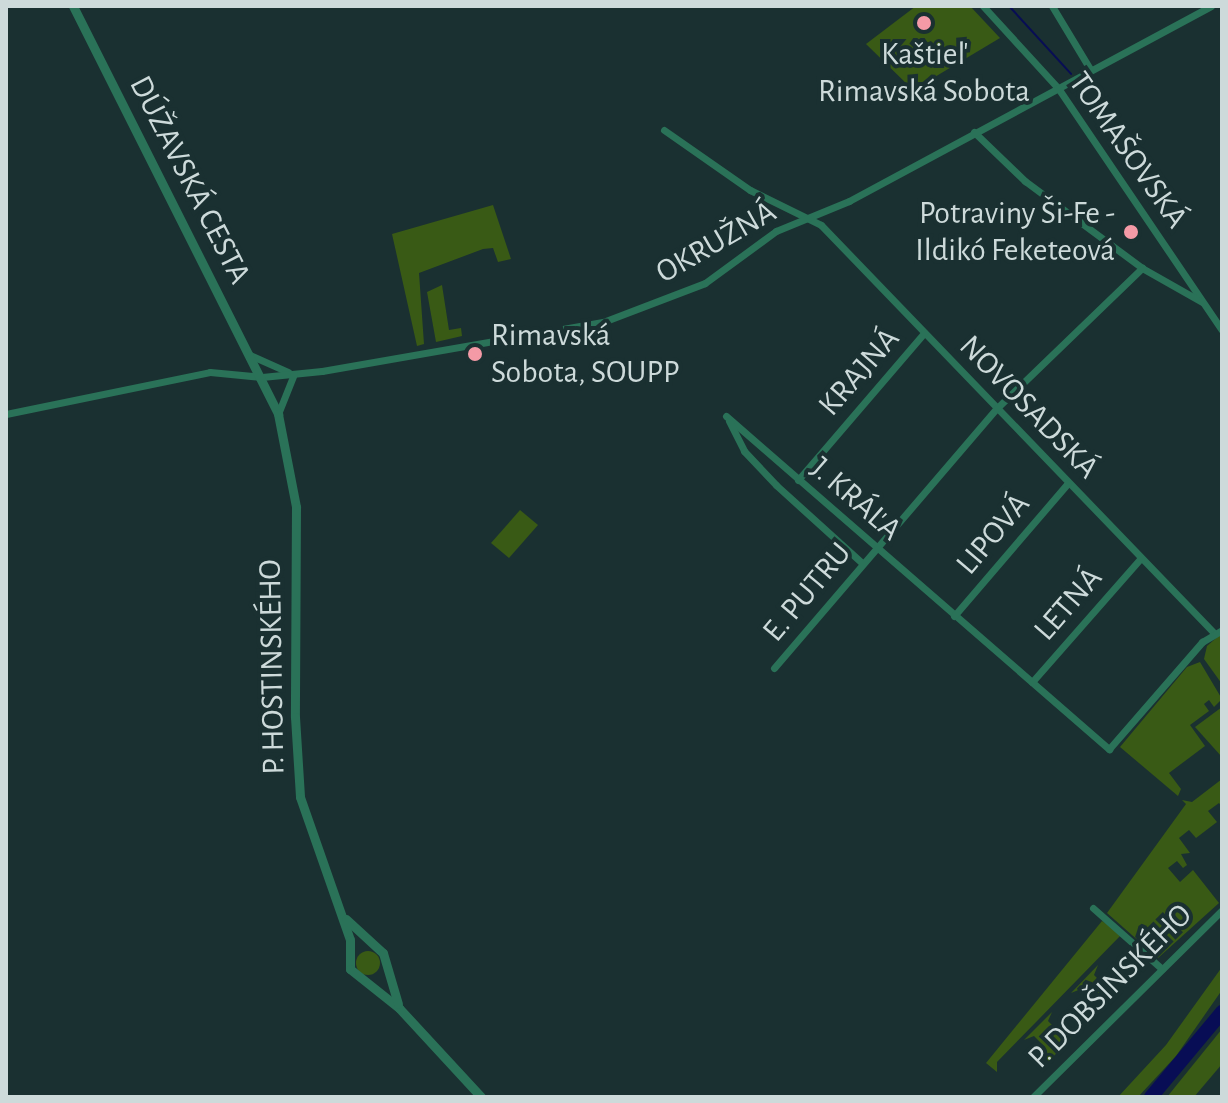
<!DOCTYPE html>
<html>
<head>
<meta charset="utf-8">
<style>
  body { margin:0 }
  #map { position:relative; width:1228px; height:1103px; overflow:hidden; background:#1a3031; font-family:"Alegreya Sans",sans-serif }
  div>[style] { position:absolute }
  .green>* { inset:0; background:#395a15 }
  .round { border-radius:50% }
  .stream>* { height:2px; margin:-1px; padding:0 1px; transform-origin:1px; border-radius:1px; background:#080d55 }
  .river>* { height:14px; margin:-7px; padding:0 7px; transform-origin:7px; border-radius:7px; background:#080d55 }
  .minor>* { height:7px; margin:-3.5px; padding:0 3.5px; transform-origin:3.5px; border-radius:3.5px; background:#2a7258 }
  .tertiary>* { height:9px; margin:-4.5px; padding:0 4.5px; transform-origin:4.5px; border-radius:4.5px; background:#2a7258 }
  .dots>* { width:22px; height:22px; translate:-50% -50%; box-sizing:border-box; border:4px solid #1a3031; border-radius:50% }
  span { translate:-50% -50%; white-space:nowrap; text-align:center; line-height:1.15; -webkit-text-stroke:8px #1a3031; paint-order:stroke }
  .poi-label { font-size:32px; color:#cddada }
  .right { translate:-100% -50%; text-align:right }
  .left { translate:0 -50%; text-align:left }
  .street-label { font-size:32px; color:#cddada }
  .frame { position:absolute; inset:0; border:8px solid #cddada; pointer-events:none }
</style>
</head>
<body>
<div id="map">
  <div class="green">
    <div style="clip-path:polygon(916px 6px,970px 6px,1000px 38px,913px 90px,866px 44px)"></div>
    <div style="clip-path:polygon(493px 205px,511px 259px,498px 262px,493px 248px,483px 249px,419px 273px,424px 344px,417px 346px,392px 234px)"></div>
    <div style="clip-path:polygon(442px 285px,449px 330px,461px 328px,462px 336px,436px 342px,427px 292px)"></div>
    <div style="clip-path:polygon(520px 510px,538px 525px,509px 558px,491px 543px)"></div>
    <div style="clip-path:polygon(1222px 633px,1222px 684px,1204px 659px,1207px 646px)"></div>
    <div style="clip-path:polygon(1200px 662px,1222px 699px,1214px 707px,1209px 700px,1204px 704px,1209px 711px,1190px 725px,1205px 746px,1169px 773px,1181px 789px,1178px 796px,1120px 747px,1187px 667px)"></div>
    <div style="clip-path:polygon(1222px 707px,1222px 756px,1221px 756px,1195px 727px)"></div>
    <div style="clip-path:polygon(1222px 779px,1222px 807px,1219px 803px,1208px 811px,1217px 822px,1196px 838px,1189px 830px,1179px 838px,1190px 853px,1181px 854px,1187px 865px,1183px 868px,1177px 861px,1168px 868px,1180px 882px,1193px 870px,1219px 903px,1158px 958px,1107px 913px,1186px 804px,1182px 800px,1192px 802px)"></div>
    <div style="clip-path:polygon(1102px 921px,1122px 934px,997px 1062px,997px 1072px,986px 1063px)"></div>
    <div class="round" style="left:356px;top:951px;width:24px;height:24px"></div>
    <div style="clip-path:polygon(1098px 965px,1094px 975px,1105px 986px,1112px 980px,1121px 989px,1094px 1016px,1085px 1007px,1091px 1000px,1081px 989px,1071px 993px)"></div>
    <div style="clip-path:polygon(1222px 967px,1222px 990px,1176px 1056px,1138px 1097px,1118px 1097px,1166px 1045px)"></div>
    <div style="clip-path:polygon(1052px 1012px,1048px 1021px,1059px 1032px,1067px 1026px,1075px 1034px,1047px 1063px,1038px 1054px,1045px 1047px,1034px 1036px,1024px 1040px)"></div>
    <div style="clip-path:polygon(1222px 1029px,1222px 1064px,1194px 1097px,1167px 1097px)"></div>
  </div>
  <div class="stream">
    <div style="left:1009px;top:6px;width:92px;rotate:47.6deg"></div>
  </div>
  <div class="river">
    <div style="left:1151px;top:1097px;width:111px;rotate:-50.1deg"></div>
  </div>
  <div class="minor">
    <div style="left:983px;top:6px;width:111px;rotate:47.6deg"></div>
    <div style="left:1058px;top:88px;width:292px;rotate:55.9deg"></div>
    <div style="left:1052px;top:6px;width:74px;rotate:58.9deg"></div>
    <div style="left:664px;top:130px;width:105px;rotate:34.9deg"></div>
    <div style="left:750px;top:190px;width:79px;rotate:26.2deg"></div>
    <div style="left:821px;top:225px;width:566px;rotate:46.07deg"></div>
    <div style="left:974px;top:132px;width:71px;rotate:43.9deg"></div>
    <div style="left:1025px;top:181px;width:146px;rotate:36.6deg"></div>
    <div style="left:1142px;top:268px;width:69px;rotate:29.5deg"></div>
    <div style="left:250px;top:355px;width:42px;rotate:24.1deg"></div>
    <div style="left:6px;top:414px;width:208px;rotate:-11.6deg"></div>
    <div style="left:210px;top:372px;width:52px;rotate:5.5deg"></div>
    <div style="left:262px;top:377px;width:60px;rotate:-5.7deg"></div>
    <div style="left:322px;top:371px;width:285px;rotate:-9.9deg"></div>
    <div style="left:603px;top:322px;width:109px;rotate:-20.9deg"></div>
    <div style="left:705px;top:283px;width:88px;rotate:-36.2deg"></div>
    <div style="left:776px;top:231px;width:79px;rotate:-22.3deg"></div>
    <div style="left:849px;top:201px;width:411px;rotate:-28.3deg"></div>
    <div style="left:278px;top:414px;width:43px;rotate:-68.2deg"></div>
    <div style="left:726px;top:416px;width:508px;rotate:41.01deg"></div>
    <div style="left:1109px;top:749px;width:142px;rotate:-49deg"></div>
    <div style="left:1202px;top:642px;width:23px;rotate:-31deg"></div>
    <div style="left:729px;top:421px;width:34px;rotate:63deg"></div>
    <div style="left:744px;top:451px;width:47px;rotate:46.7deg"></div>
    <div style="left:776px;top:485px;width:116px;rotate:42.2deg"></div>
    <div style="left:798px;top:480px;width:194px;rotate:-49.4deg"></div>
    <div style="left:954px;top:616px;width:175px;rotate:-49.4deg"></div>
    <div style="left:774px;top:668px;width:343px;rotate:-49.4deg"></div>
    <div style="left:997px;top:408px;width:202px;rotate:-44deg"></div>
    <div style="left:1032px;top:682px;width:165px;rotate:-48.7deg"></div>
    <div style="left:1093px;top:908px;width:92px;rotate:41.5deg"></div>
    <div style="left:1033px;top:1097px;width:266px;rotate:-44.7deg"></div>
  </div>
  <div class="tertiary">
    <div style="left:73px;top:6px;width:457px;rotate:63.3deg"></div>
    <div style="left:278px;top:414px;width:95px;rotate:79deg"></div>
    <div style="left:296px;top:507px;width:210px;rotate:90.3deg"></div>
    <div style="left:295px;top:717px;width:80px;rotate:86.4deg"></div>
    <div style="left:300px;top:797px;width:151px;rotate:70.7deg"></div>
    <div style="left:350px;top:940px;width:29px;rotate:90deg"></div>
    <div style="left:350px;top:969px;width:63px;rotate:38.5deg"></div>
    <div style="left:399px;top:1008px;width:121px;rotate:47.3deg"></div>
    <div style="left:346px;top:919px;width:50px;rotate:42.6deg"></div>
    <div style="left:383px;top:953px;width:53px;rotate:73.6deg"></div>
  </div>
  <div class="dots">
    <div style="left:924px;top:23px;background:#f49aa6"></div>
    <div style="left:1131px;top:232px;background:#f49aa6"></div>
    <div style="left:475px;top:354px;background:#f49aa6"></div>
  </div>
  <div class="poi-label">
    <span style="left:924px;top:73px">Kaštieľ<br>Rimavská Sobota</span>
    <span class="right" style="left:1115px;top:232px">Potraviny Ši-Fe -<br>Ildikó Feketeová</span>
    <span class="left" style="left:491px;top:354px">Rimavská<br>Sobota, SOUPP</span>
  </div>
  <div class="street-label">
    <span style="left:1128px;top:150px;rotate:55deg">TOMAŠOVSKÁ</span>
    <span style="left:190px;top:180px;rotate:63deg">DÚŽAVSKÁ CESTA</span>
    <span style="left:716px;top:242px;rotate:-30deg">OKRUŽNÁ</span>
    <span style="left:859px;top:372px;rotate:-49deg">KRAJNÁ</span>
    <span style="left:1029px;top:407px;rotate:46deg">NOVOSADSKÁ</span>
    <span style="left:856px;top:499px;rotate:41deg">J. KRÁĽA</span>
    <span style="left:993px;top:534px;rotate:-50deg">LIPOVÁ</span>
    <span style="left:807px;top:592px;rotate:-50deg">E. PUTRU</span>
    <span style="left:1068px;top:604px;rotate:-49deg">LETNÁ</span>
    <span style="left:272px;top:667px;rotate:-91deg">P. HOSTINSKÉHO</span>
    <span style="left:1110px;top:986px;rotate:-45deg">P. DOBŠINSKÉHO</span>
  </div>
  <div class="frame"></div>
</div>
</body>
</html>
